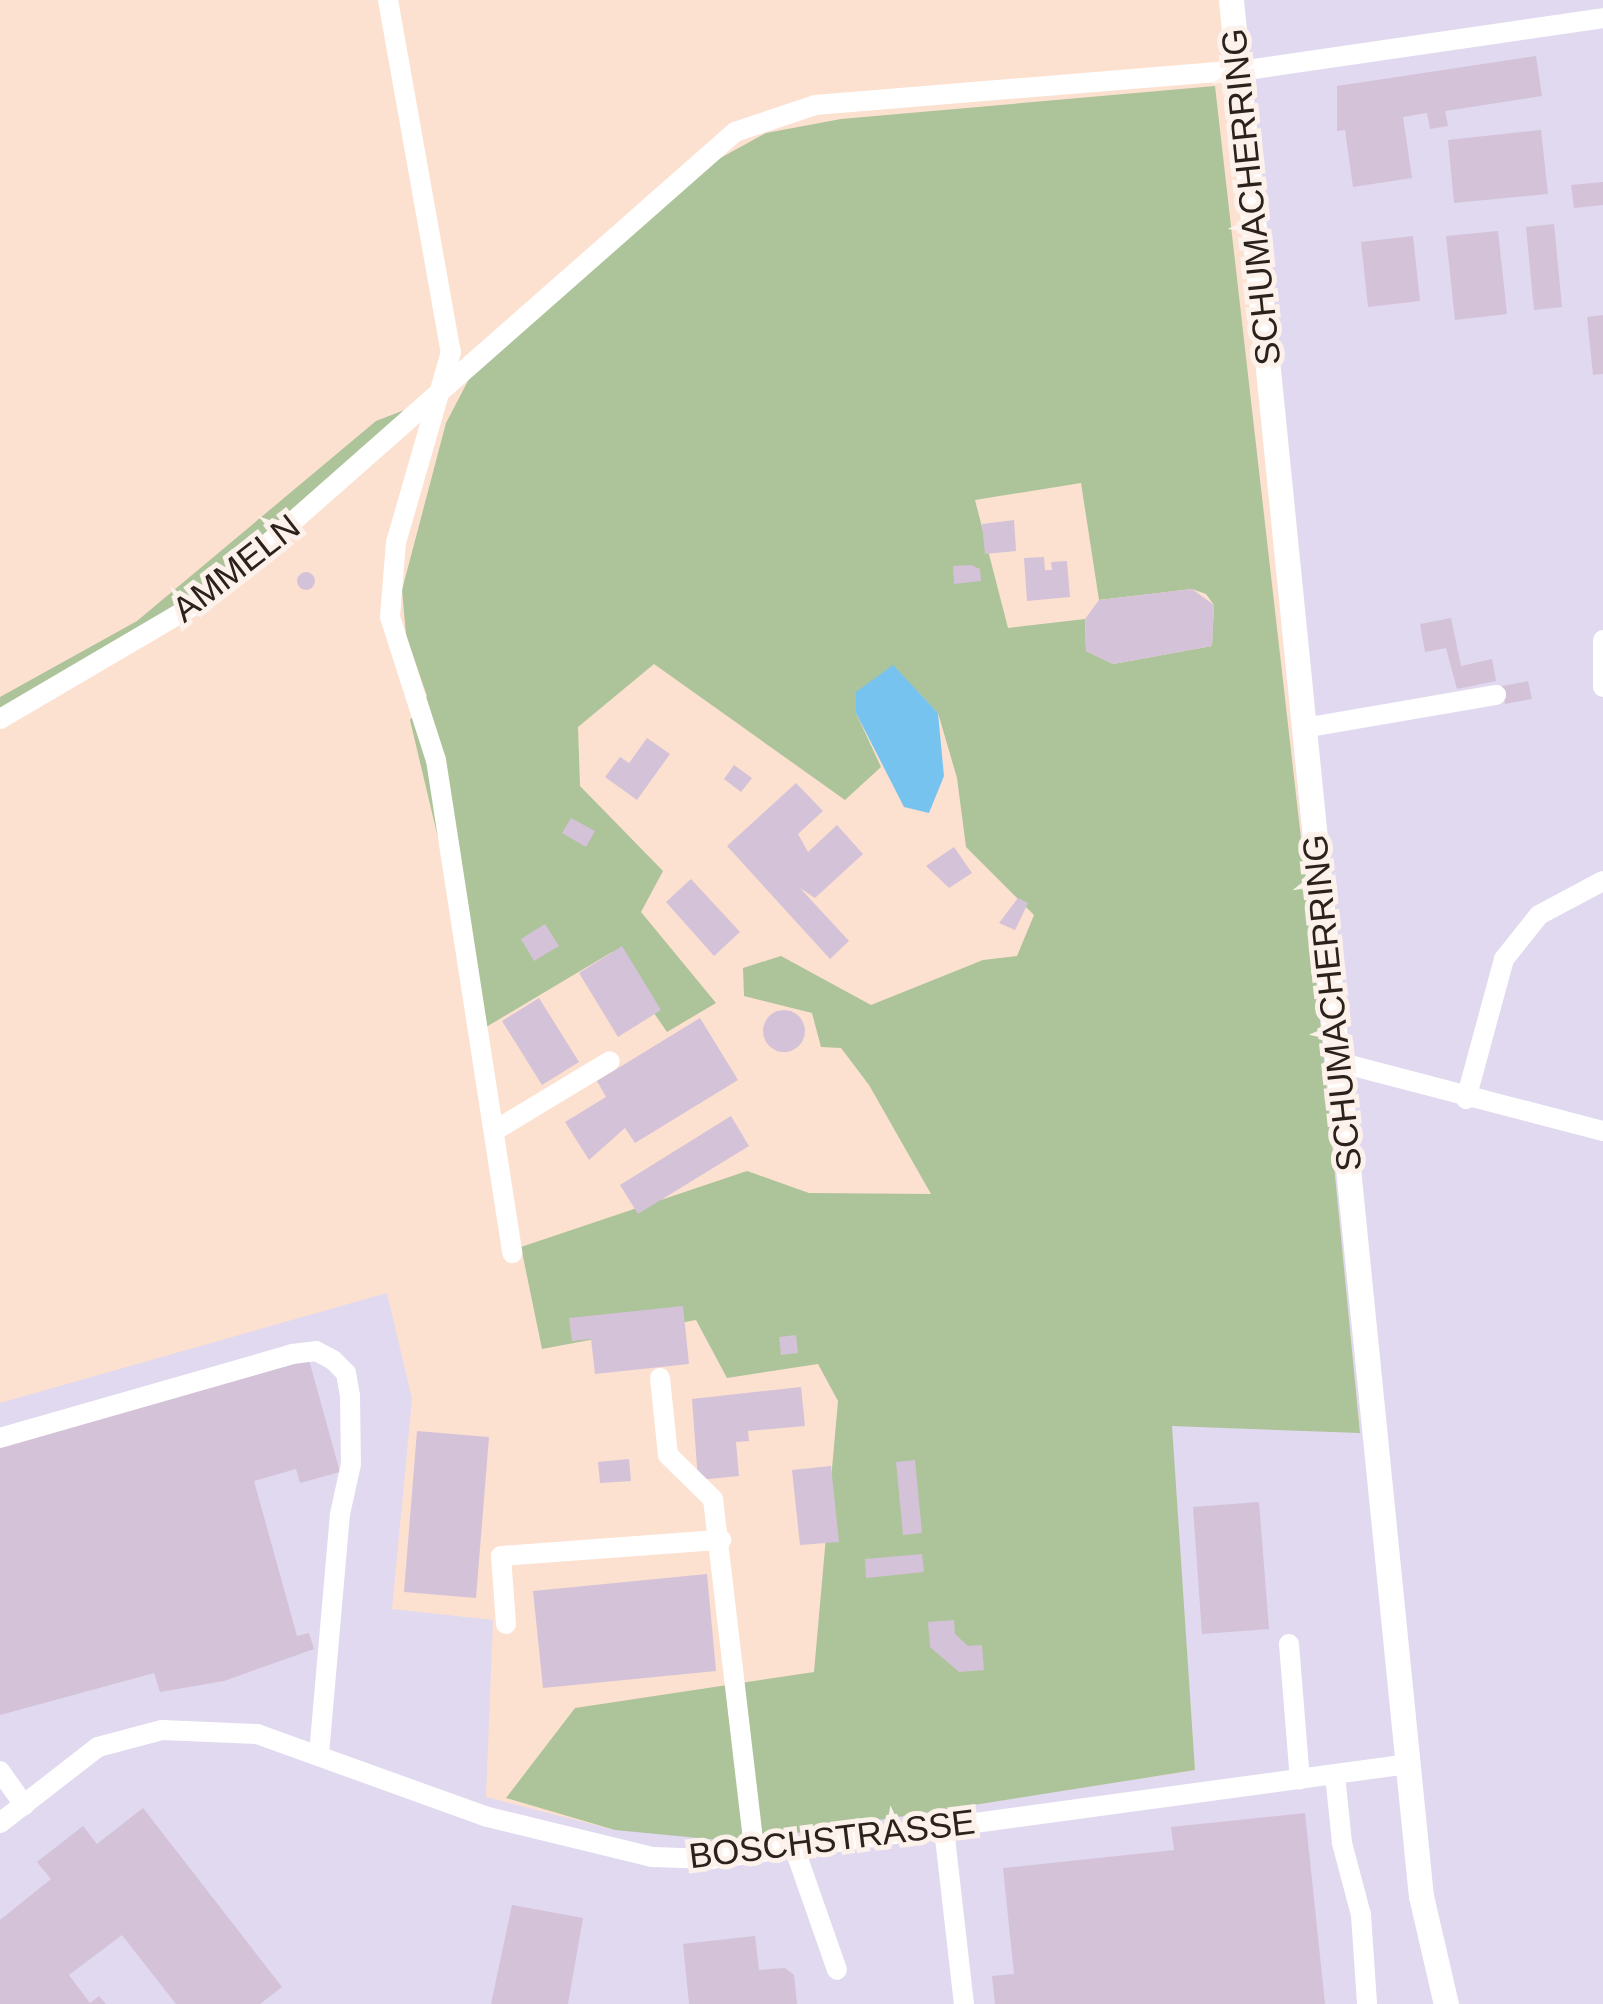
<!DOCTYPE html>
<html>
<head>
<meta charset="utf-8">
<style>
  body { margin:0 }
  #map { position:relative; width:1603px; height:2004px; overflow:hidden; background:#fce1d0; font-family:Helvetica,sans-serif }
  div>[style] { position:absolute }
  .industrial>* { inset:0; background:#e0d9ef }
  .green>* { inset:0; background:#adc39a }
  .water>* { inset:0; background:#77c3f0 }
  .building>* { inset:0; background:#d4c2d8 }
  .round { border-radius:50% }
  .minor>* { height:20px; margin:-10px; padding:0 10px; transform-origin:10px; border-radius:10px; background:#fff }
  .major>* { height:25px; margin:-12.5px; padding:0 12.5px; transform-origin:12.5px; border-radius:12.5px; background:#fff }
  span { translate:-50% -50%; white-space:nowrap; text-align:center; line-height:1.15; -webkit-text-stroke:10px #fdf2eb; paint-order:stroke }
  .street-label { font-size:35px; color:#2c221c }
</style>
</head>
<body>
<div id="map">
  <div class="industrial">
    <div style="clip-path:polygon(1221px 0,1603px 0,1603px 2004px,0 2004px,0 1403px,387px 1293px,412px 1399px,392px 1609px,493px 1620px,486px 1797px,615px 1830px,957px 1807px,1195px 1770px,1171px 1425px,1360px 1432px)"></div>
  </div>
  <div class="green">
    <div style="clip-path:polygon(evenodd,1215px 86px,1310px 917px,1360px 1433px,1172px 1426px,1195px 1770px,740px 1842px,615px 1830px,506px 1798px,575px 1708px,814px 1672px,838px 1401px,818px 1364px,727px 1378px,696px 1320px,542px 1349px,521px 1247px,747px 1171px,809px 1193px,931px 1194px,869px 1085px,841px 1048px,821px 1047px,812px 1013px,744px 996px,743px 968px,781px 956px,871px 1005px,983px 960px,1017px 956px,1034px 915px,966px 847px,957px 778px,938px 713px,893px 666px,856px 713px,881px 767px,845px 800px,654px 664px,578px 727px,580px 786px,663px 871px,641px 912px,716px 1003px,667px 1032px,612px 952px,471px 1036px,448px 880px,410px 720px,427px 696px,406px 635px,402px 590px,446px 423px,469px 379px,715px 161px,766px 133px,841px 119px,1215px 86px,1081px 483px,1099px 600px,1192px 589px,1206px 594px,1214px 605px,1212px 646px,1113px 664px,1086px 651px,1085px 619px,1008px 628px,975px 500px,1081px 483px)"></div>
    <div style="clip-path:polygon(415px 406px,294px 515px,139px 635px,0 714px,0 697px,137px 621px,376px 421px)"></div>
  </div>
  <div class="water">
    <div style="clip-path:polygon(893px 665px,938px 713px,944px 776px,929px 813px,904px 807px,856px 713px,856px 692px)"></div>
  </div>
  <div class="building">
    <div style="clip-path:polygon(1536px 56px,1542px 96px,1445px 111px,1448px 126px,1430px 129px,1427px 113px,1403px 117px,1412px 178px,1353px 187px,1345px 130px,1337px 131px,1337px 86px)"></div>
    <div style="clip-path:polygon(1541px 130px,1548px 194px,1454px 203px,1448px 140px)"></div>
    <div style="clip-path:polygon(1603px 182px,1603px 205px,1574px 208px,1571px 185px)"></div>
    <div style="clip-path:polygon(1554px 224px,1562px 307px,1534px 310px,1526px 227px)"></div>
    <div style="clip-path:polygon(1498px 231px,1507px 314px,1455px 320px,1446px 236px)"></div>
    <div style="clip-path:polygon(1413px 236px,1420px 301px,1368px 307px,1361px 242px)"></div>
    <div style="clip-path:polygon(1603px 315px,1603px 374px,1593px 375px,1587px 317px)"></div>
    <div style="clip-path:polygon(1014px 520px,1016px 551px,985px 554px,982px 524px)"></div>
    <div style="clip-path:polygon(1044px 557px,1045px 570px,1052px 570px,1051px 562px,1067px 561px,1070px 597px,1027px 601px,1024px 558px)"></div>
    <div style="clip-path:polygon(971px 565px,980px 569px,981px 581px,954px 584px,953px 566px)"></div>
    <div class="round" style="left:297px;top:572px;width:18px;height:18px"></div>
    <div style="clip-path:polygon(1192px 589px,1214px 605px,1212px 646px,1113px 664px,1086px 651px,1085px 619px,1099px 600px)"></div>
    <div style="clip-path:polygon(1451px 618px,1461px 666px,1492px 659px,1496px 681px,1457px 689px,1446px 648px,1425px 652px,1420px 624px)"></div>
    <div style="clip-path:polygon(1528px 681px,1532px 699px,1505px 704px,1502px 686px)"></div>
    <div style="clip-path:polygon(647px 738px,670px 754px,637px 800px,605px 777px,620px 757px,629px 763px)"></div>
    <div style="clip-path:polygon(734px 765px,752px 778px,741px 792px,724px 779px)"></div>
    <div style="clip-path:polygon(796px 783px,823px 811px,798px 834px,808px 852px,837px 825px,863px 854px,815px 898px,800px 888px,849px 941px,830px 959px,727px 846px)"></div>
    <div style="clip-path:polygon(571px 818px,595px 831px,586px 847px,562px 833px)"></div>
    <div style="clip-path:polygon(954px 847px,972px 873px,949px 888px,926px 866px)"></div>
    <div style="clip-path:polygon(691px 879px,740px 932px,714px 956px,666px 902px)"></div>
    <div style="clip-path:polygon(1018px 898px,1028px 903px,1015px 930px,999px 923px)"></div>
    <div style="clip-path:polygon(545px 924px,559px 946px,534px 961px,521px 939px)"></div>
    <div style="clip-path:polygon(622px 946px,661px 1010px,618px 1037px,579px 973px)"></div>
    <div style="clip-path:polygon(539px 998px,579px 1062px,542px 1085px,502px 1021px)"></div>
    <div class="round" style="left:763px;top:1010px;width:42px;height:42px"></div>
    <div style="clip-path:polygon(700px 1018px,738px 1080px,635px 1143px,625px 1128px,589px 1160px,565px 1122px,606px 1097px,597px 1081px)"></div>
    <div style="clip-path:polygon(731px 1116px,749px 1146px,638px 1214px,620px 1185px)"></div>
    <div style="clip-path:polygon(683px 1306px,689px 1364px,595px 1374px,591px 1339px,572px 1341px,569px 1318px)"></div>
    <div style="clip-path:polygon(796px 1335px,798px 1353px,781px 1355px,779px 1337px)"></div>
    <div style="clip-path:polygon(309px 1360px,340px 1472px,300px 1483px,296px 1469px,254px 1481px,297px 1636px,309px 1633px,314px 1649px,224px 1681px,160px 1692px,154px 1673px,0 1715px,0 1445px)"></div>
    <div style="clip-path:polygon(801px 1387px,805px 1426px,748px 1431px,749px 1441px,736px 1442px,739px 1476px,698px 1480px,692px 1399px)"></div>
    <div style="clip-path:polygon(417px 1431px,489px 1437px,476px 1598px,404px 1592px)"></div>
    <div style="clip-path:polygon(629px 1459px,631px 1481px,600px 1483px,598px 1462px)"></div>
    <div style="clip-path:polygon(915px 1460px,922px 1533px,903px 1535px,896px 1462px)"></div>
    <div style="clip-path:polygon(831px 1466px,839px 1542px,800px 1545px,792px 1470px)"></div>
    <div style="clip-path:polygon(1259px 1502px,1269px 1629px,1202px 1634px,1193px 1507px)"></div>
    <div style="clip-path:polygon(922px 1554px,924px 1572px,866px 1578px,865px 1559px)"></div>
    <div style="clip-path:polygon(707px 1574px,716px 1671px,543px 1688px,533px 1591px)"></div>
    <div style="clip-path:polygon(954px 1620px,955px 1634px,968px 1646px,982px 1645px,984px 1670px,959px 1672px,930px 1647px,928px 1622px)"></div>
    <div style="clip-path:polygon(143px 1808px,282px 1987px,260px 2004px,176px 2004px,122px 1935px,69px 1975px,90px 2003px,99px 1996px,106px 2004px,0 2004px,0 1920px,51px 1879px,37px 1862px,83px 1826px,97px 1844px)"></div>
    <div style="clip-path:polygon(1305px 1813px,1325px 2004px,995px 2004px,992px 1976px,1014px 1974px,1003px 1868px,1174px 1850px,1171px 1827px)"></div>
    <div style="clip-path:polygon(512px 1905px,583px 1918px,568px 2004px,491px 2004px)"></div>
    <div style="clip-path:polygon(755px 1936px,759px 1970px,785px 1968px,794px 1975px,797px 2004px,689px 2004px,683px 1944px)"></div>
  </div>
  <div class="minor">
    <div style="left:388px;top:0;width:358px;rotate:79.9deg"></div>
    <div style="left:451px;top:352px;width:198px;rotate:106.1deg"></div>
    <div style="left:396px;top:542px;width:75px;rotate:94.6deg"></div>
    <div style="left:390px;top:617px;width:150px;rotate:72.2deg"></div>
    <div style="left:436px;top:760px;width:499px;rotate:81.2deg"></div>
    <div style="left:1603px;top:640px;width:47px;rotate:90deg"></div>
    <div style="left:0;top:719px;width:239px;rotate:-30.4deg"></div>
    <div style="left:206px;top:598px;width:705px;rotate:-41.38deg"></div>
    <div style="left:735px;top:132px;width:84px;rotate:-18.6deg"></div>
    <div style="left:815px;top:105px;width:440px;rotate:-4.7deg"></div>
    <div style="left:1254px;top:69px;width:353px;rotate:-8.3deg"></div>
    <div style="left:1304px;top:728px;width:195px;rotate:-9.8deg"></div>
    <div style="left:1338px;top:1062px;width:274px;rotate:14.6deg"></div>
    <div style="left:1466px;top:1099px;width:145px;rotate:-74.8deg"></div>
    <div style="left:1504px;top:959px;width:56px;rotate:-51.5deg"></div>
    <div style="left:1539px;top:915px;width:72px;rotate:-28deg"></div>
    <div style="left:494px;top:1131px;width:135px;rotate:-31.1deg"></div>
    <div style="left:660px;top:1378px;width:77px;rotate:84.1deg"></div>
    <div style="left:668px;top:1455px;width:63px;rotate:44.4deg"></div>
    <div style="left:713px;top:1499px;width:357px;rotate:83.3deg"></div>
    <div style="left:0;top:1438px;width:304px;rotate:-16deg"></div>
    <div style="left:292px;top:1354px;width:24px;rotate:-7deg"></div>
    <div style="left:316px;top:1351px;width:19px;rotate:28deg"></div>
    <div style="left:333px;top:1360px;width:18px;rotate:45deg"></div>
    <div style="left:346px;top:1373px;width:23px;rotate:80deg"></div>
    <div style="left:350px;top:1396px;width:68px;rotate:89.2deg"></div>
    <div style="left:351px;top:1464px;width:51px;rotate:102.4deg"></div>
    <div style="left:340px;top:1514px;width:242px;rotate:95deg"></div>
    <div style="left:506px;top:1624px;width:68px;rotate:-94.2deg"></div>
    <div style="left:501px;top:1556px;width:221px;rotate:-4.2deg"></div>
    <div style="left:1289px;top:1644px;width:136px;rotate:85.4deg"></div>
    <div style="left:0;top:1771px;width:42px;rotate:54.8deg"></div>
    <div style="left:1335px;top:1775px;width:68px;rotate:84.1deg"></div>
    <div style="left:1342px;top:1843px;width:74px;rotate:75.2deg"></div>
    <div style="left:1361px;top:1915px;width:89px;rotate:86.1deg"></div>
    <div style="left:0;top:1823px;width:124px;rotate:-37.8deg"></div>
    <div style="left:98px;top:1747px;width:66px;rotate:-14.9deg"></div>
    <div style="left:162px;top:1730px;width:95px;rotate:2.4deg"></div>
    <div style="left:257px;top:1734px;width:245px;rotate:19.8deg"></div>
    <div style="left:488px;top:1817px;width:169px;rotate:13.7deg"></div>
    <div style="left:652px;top:1857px;width:59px;rotate:1.9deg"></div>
    <div style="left:711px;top:1859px;width:703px;rotate:-7.76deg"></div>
    <div style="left:944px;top:1829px;width:176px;rotate:83.5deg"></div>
    <div style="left:794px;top:1847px;width:130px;rotate:70.7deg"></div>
  </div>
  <div class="major">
    <div style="left:1231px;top:0;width:1905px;rotate:84.28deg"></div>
    <div style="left:1421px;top:1896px;width:111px;rotate:77deg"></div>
  </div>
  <div class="street-label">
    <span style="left:1251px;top:197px;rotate:-96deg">SCHUMACHERRING</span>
    <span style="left:236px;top:568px;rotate:-38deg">AMMELN</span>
    <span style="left:1332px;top:1003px;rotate:-96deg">SCHUMACHERRING</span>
    <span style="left:832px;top:1839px;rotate:-7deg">BOSCHSTRASSE</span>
  </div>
</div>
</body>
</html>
